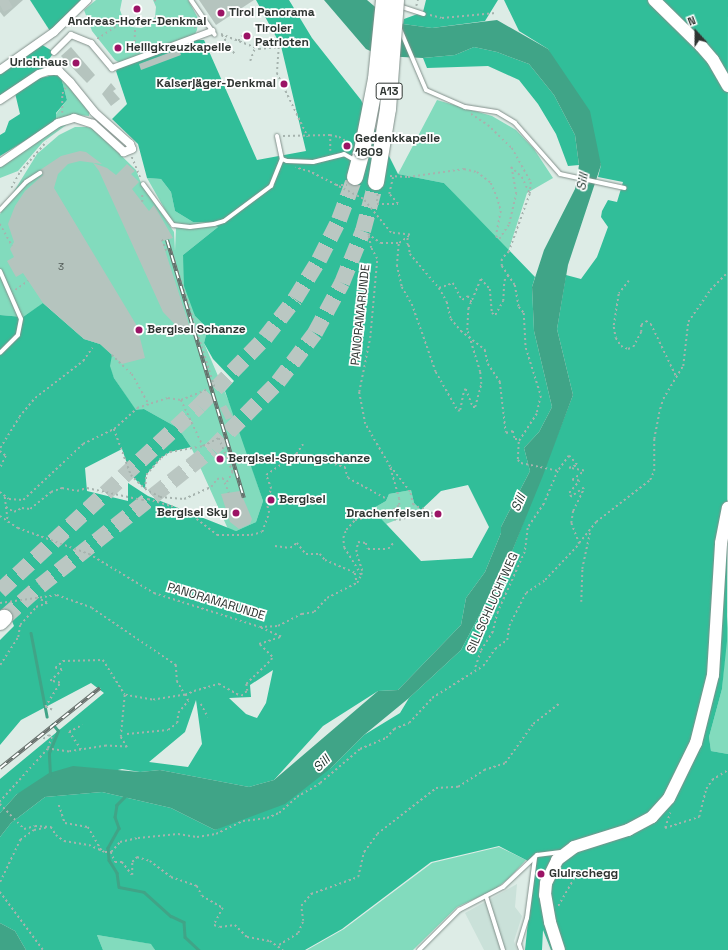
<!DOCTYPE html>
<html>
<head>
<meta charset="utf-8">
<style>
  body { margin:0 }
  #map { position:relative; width:728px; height:950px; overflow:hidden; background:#ddece6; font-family:"Space Grotesk",sans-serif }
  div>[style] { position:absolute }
  .built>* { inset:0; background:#cae1d9 }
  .green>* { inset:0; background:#82dbbd }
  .forest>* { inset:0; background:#31be99 }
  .water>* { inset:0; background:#40a487 }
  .stream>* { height:2.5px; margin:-1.25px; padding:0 1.25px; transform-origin:1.25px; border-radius:1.25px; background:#40a487 }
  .building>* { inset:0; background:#b5c4be }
  .motorway-tunnel>* { height:16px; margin-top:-8px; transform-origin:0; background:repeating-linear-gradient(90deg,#bac7c2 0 16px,transparent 0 24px) }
  .path>* { height:1.5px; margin-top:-0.75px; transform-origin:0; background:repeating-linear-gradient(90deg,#a6b3ae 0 2px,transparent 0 5px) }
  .roads { filter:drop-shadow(0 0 1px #82908b) drop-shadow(0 0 1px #82908b) }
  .service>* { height:4px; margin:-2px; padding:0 2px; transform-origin:2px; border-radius:2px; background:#fff }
  .pedestrian>* { height:6px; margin:-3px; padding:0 3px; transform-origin:3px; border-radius:3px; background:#fff }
  .minor>* { height:8px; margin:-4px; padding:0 4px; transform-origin:4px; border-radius:4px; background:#fff }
  .secondary>* { height:12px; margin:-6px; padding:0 6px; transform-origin:6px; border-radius:6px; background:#fff }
  .motorway>* { height:16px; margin:-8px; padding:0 8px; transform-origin:8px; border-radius:8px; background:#fff }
  .rail>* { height:4px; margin-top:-2px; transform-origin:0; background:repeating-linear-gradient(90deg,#fff 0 8px,#666f6b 0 16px); box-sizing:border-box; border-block:1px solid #666f6b }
  .bridges { filter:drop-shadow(0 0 1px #82908b) drop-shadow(0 0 1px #82908b) }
  .motorway-bridge>* { height:16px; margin:-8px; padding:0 8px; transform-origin:8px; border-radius:8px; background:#fff }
  .dots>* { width:11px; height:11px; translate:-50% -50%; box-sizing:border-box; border:2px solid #fff; border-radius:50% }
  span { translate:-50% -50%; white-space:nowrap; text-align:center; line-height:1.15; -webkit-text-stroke:3.5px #fff; paint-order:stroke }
  .number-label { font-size:10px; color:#505955 }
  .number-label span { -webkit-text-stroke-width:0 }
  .shield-label span { padding:1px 3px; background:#fff; border:1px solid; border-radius:3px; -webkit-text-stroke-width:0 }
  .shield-label { font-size:11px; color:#2f3532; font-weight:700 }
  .poi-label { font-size:12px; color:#2f3532; font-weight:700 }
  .left { translate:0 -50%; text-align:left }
  .right { translate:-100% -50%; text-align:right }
  .street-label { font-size:12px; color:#2f3532 }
  .water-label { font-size:13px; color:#1d342c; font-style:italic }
  .north { position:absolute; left:676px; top:12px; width:40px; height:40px; -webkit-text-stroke:3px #fff; paint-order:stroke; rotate:339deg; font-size:11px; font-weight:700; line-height:16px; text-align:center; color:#2f3532 }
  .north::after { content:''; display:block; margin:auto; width:14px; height:18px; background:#2f3532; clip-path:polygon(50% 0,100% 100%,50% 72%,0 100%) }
</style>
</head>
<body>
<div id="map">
  <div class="built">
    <div style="clip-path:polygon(517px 884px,515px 907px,522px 916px,514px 941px,517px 950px,484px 950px,465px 913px)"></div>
  </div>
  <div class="green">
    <div style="clip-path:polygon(96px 0,122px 0,120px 10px,124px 21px,132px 27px,141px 28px,147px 26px,155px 17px,156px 7px,153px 0,188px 0,198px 18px,197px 30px,192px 40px,122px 64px,115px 60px,92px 31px,84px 10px)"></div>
    <div style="clip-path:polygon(61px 77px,89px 112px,89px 116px,77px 115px,56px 122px,56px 114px,67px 100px)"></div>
    <div style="clip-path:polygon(437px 100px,492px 116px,516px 130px,534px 149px,553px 178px,527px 193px,508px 252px,444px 183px,398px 174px)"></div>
    <div style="clip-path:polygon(69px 123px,43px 142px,18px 171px,0 178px,0 163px,50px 128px)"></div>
    <div style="clip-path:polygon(75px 127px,87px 127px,95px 130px,136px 170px,141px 183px,174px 232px,175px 251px,176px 229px,147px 178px,161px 179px,171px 192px,175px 211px,193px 222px,206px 222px,218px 227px,183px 255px,195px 316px,203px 324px,206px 335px,204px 343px,235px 416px,263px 501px,256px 522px,236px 531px,228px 529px,191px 447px,178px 428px,144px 409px,136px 411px,114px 378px,100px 344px,84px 339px,44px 303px,23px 317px,0 315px,0 214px,37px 154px,59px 135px)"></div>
    <div style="clip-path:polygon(411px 490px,414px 503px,421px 510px,386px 524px,372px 509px,386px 501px,389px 494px)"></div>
    <div style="clip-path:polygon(728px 616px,728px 754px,711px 751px,709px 737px,722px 689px)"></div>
    <div style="clip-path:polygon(499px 847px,526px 860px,508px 879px,494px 890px,457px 907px,413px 950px,307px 950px,344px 929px,432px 863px)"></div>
    <div style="clip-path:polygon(97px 935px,152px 944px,155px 950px,103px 950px)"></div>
  </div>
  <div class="forest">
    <div style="clip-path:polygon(30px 0,81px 0,50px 31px)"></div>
    <div style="clip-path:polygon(evenodd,256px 0,289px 0,312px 38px,361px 100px,398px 174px,444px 183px,535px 277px,532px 287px,534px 331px,552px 407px,539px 432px,524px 448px,530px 471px,501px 527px,501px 533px,485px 572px,466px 598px,461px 625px,398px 690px,378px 691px,323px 726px,274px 780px,249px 787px,160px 770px,140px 772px,122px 769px,17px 794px,0 813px,0 779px,104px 693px,91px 683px,21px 720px,0 745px,0 640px,14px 626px,12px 621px,0 614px,0 315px,23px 317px,43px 303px,84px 339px,100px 344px,112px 355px,110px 366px,114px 378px,136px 410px,144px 409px,178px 428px,191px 447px,170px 452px,161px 458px,146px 475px,145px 489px,131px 475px,122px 449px,85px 468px,87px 491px,128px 501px,128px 483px,148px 496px,236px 531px,256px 522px,263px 501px,225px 391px,234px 381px,213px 359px,204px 343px,206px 335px,203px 324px,195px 316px,184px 286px,183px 255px,218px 227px,206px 222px,193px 222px,175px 211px,171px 192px,161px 179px,147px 178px,138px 144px,112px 119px,127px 104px,116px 71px,122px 64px,192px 40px,204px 40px,257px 160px,306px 151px,281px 46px,256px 0,468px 485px,489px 527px,472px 558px,421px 561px,372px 509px,386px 501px,389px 494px,411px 490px,414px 503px,421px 510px,441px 491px,468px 485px,256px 0,273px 670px,266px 703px,257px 718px,246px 714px,229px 698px,251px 697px,250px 685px,273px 670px,256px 0,196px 700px,202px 744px,188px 767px,149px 762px,185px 732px,196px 700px)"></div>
    <div style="clip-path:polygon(426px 0,498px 0,485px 21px,432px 28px,403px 24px,404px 19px,423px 12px)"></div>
    <div style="clip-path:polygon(504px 0,728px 0,727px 641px,722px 689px,709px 737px,711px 751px,728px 754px,728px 950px,551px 950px,543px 930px,542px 950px,525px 950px,534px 864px,499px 846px,431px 862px,342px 929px,305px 950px,155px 950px,151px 944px,97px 935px,103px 950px,26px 950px,15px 931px,0 923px,0 837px,11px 823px,45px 797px,102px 792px,171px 808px,215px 830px,331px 768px,364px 735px,400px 713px,409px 698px,461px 650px,509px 559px,573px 395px,557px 329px,566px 275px,581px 279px,597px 257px,608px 227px,601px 217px,602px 211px,608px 200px,617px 202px,623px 182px,598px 177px,601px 165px,548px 49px,519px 31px)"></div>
    <div style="clip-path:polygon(39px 43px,54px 52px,39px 74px,0 100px,0 70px)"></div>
    <div style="clip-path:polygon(474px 47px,497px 52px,529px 64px,554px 95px,575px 135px,579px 165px,568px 166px,556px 134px,538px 104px,519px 80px,488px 66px,427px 68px,423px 58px,455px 55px)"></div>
    <div style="clip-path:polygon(54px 75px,61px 77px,67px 100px,56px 113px,56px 122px,0 156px,0 135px,5px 132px,9px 121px,20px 114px,15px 93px,40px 78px)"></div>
  </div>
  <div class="water">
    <div style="clip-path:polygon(324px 0,367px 0,387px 17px,403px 24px,432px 28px,497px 20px,548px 49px,590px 111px,601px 165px,568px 265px,557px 329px,573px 395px,542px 478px,509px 559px,461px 650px,409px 698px,364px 735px,331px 768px,285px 804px,215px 830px,171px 808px,102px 792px,45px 797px,11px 823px,0 837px,0 813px,17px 794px,49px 773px,73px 766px,140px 772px,160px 770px,249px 787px,274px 780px,378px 691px,398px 690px,461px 625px,466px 598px,485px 572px,501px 533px,501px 527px,530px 471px,524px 448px,539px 432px,552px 407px,534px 331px,532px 287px,544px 250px,575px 189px,579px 165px,575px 135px,554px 95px,529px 64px,497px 52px,474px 47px,455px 55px,423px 58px,381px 56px,366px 49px)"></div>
    <div style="clip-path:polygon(0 923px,15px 931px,26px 950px,0 950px)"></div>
  </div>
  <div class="stream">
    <div style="left:31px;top:633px;width:85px;rotate:79.1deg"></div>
    <div style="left:50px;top:775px;width:22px;rotate:-93deg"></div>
    <div style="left:49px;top:753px;width:24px;rotate:-68deg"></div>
    <div style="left:58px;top:731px;width:8px;rotate:-130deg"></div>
    <div style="left:126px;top:796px;width:13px;rotate:135deg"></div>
    <div style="left:117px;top:805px;width:12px;rotate:99deg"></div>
    <div style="left:115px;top:817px;width:12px;rotate:70deg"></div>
    <div style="left:119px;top:828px;width:23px;rotate:119deg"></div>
    <div style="left:108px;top:848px;width:12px;rotate:85deg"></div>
    <div style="left:109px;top:860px;width:15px;rotate:58deg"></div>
    <div style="left:117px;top:873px;width:14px;rotate:82deg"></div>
    <div style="left:119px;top:887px;width:25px;rotate:11deg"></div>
    <div style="left:144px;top:892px;width:36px;rotate:42deg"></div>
    <div style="left:171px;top:916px;width:14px;rotate:25deg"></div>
    <div style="left:184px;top:922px;width:15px;rotate:86deg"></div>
    <div style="left:185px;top:937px;width:19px;rotate:43deg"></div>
  </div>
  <div class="building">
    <div style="clip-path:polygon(0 0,23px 0,4px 17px,0 12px)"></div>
    <div style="clip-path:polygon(199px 0,254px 0,216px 25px)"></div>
    <div style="clip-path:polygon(71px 47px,95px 75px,87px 83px,61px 56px)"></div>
    <div style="clip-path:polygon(179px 49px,181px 55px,141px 70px,139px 64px)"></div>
    <div style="clip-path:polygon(111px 83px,116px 89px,113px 91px,120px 99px,111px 106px,102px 94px)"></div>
    <div style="clip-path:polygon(80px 151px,86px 152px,102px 164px,80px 161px,68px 164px,58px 174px,54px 188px,137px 326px,145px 358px,122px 364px,100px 344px,84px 339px,43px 303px,23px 273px,16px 277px,7px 261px,14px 257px,10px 249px,14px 242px,8px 224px,15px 206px,25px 191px,43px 175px,40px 170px,61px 156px)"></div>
    <div style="clip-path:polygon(93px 163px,107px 168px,116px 175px,127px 164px,135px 171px,131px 174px,139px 182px,132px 189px,149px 211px,154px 205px,173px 238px,162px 241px,191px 331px,185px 335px,163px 312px,99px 171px)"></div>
    <div style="clip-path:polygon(226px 405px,233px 417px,226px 420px,220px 408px)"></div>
    <div style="clip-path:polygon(240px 491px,252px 519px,250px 524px,239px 529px,230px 522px,221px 494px)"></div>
  </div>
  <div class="motorway-tunnel">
    <div style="left:0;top:5px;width:10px;rotate:-29deg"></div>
    <div style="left:0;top:591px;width:272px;rotate:-42.9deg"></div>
    <div style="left:199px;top:406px;width:95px;rotate:-45.9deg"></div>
    <div style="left:265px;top:338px;width:49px;rotate:-52.4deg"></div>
    <div style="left:295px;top:299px;width:46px;rotate:-58.4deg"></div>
    <div style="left:319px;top:260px;width:45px;rotate:-63.4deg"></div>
    <div style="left:339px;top:220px;width:46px;rotate:-69.6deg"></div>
    <div style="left:4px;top:618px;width:48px;rotate:-41.6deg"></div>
    <div style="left:40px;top:586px;width:220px;rotate:-38.5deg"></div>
    <div style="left:212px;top:449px;width:94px;rotate:-45.4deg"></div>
    <div style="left:278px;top:382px;width:61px;rotate:-52.9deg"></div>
    <div style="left:315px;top:333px;width:57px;rotate:-61.6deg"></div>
    <div style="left:342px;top:283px;width:56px;rotate:-68deg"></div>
    <div style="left:363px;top:231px;width:51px;rotate:-75.1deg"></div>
  </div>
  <div class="path">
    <div style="left:154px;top:1px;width:2px;rotate:-27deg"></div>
    <div style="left:416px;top:6px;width:6px;rotate:-72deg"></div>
    <div style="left:430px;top:15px;width:12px;rotate:14deg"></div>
    <div style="left:442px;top:18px;width:54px;rotate:-5.3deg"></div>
    <div style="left:155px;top:17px;width:43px;rotate:14.7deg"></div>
    <div style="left:221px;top:34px;width:41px;rotate:21.5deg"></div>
    <div style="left:259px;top:49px;width:20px;rotate:-6deg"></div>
    <div style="left:279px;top:47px;width:26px;rotate:94deg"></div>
    <div style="left:277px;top:73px;width:71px;rotate:64.2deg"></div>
    <div style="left:222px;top:35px;width:23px;rotate:56deg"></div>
    <div style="left:97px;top:39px;width:32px;rotate:-34deg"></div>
    <div style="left:238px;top:41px;width:10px;rotate:-53deg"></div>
    <div style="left:244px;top:33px;width:10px;rotate:24deg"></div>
    <div style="left:134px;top:52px;width:24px;rotate:-88deg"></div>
    <div style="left:250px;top:61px;width:15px;rotate:-70deg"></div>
    <div style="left:62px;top:113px;width:19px;rotate:-90deg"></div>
    <div style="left:62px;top:94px;width:7px;rotate:-63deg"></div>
    <div style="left:471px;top:114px;width:20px;rotate:33deg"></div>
    <div style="left:488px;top:125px;width:33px;rotate:44deg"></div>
    <div style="left:512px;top:148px;width:39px;rotate:61deg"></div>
    <div style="left:531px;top:182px;width:12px;rotate:95deg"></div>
    <div style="left:530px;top:194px;width:62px;rotate:109.9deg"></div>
    <div style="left:509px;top:252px;width:10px;rotate:135deg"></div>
    <div style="left:502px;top:259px;width:7px;rotate:90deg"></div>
    <div style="left:502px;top:266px;width:11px;rotate:56deg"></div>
    <div style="left:283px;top:136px;width:47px;rotate:-1.2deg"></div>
    <div style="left:330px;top:135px;width:9px;rotate:13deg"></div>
    <div style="left:339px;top:137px;width:14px;rotate:30deg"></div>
    <div style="left:330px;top:151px;width:16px;rotate:-90deg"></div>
    <div style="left:132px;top:157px;width:24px;rotate:68deg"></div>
    <div style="left:390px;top:176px;width:18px;rotate:3deg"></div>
    <div style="left:408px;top:177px;width:57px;rotate:-8.1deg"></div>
    <div style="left:464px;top:169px;width:13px;rotate:13deg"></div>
    <div style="left:477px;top:172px;width:18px;rotate:38deg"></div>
    <div style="left:491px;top:183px;width:15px;rotate:67deg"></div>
    <div style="left:497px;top:197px;width:15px;rotate:74deg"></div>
    <div style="left:501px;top:211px;width:25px;rotate:101deg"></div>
    <div style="left:496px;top:236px;width:4px;rotate:45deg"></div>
    <div style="left:499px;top:239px;width:18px;rotate:-56deg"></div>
    <div style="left:509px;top:224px;width:31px;rotate:-77deg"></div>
    <div style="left:516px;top:194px;width:27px;rotate:-100deg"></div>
    <div style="left:511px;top:167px;width:15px;rotate:42deg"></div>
    <div style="left:522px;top:177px;width:19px;rotate:65deg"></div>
    <div style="left:336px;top:185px;width:11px"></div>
    <div style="left:11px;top:188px;width:18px;rotate:-61deg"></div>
    <div style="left:20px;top:172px;width:40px;rotate:-49deg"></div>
    <div style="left:378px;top:194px;width:10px;rotate:96deg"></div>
    <div style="left:377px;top:204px;width:21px"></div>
    <div style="left:398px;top:204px;width:13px;rotate:-132deg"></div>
    <div style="left:389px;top:194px;width:17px;rotate:-77deg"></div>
    <div style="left:142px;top:202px;width:9px;rotate:-90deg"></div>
    <div style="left:0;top:224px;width:25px;rotate:61deg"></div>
    <div style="left:408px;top:238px;width:6px;rotate:99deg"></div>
    <div style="left:407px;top:244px;width:2px;rotate:27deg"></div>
    <div style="left:409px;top:245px;width:9px;rotate:84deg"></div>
    <div style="left:410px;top:254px;width:45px;rotate:49.5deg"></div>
    <div style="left:439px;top:288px;width:16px;rotate:60deg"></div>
    <div style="left:447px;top:302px;width:17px;rotate:77deg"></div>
    <div style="left:451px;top:319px;width:16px;rotate:50deg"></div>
    <div style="left:461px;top:331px;width:31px;rotate:38deg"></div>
    <div style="left:485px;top:350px;width:14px;rotate:78deg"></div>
    <div style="left:488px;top:364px;width:22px;rotate:56deg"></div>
    <div style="left:500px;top:382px;width:51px;rotate:83.3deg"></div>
    <div style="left:506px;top:433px;width:7px;rotate:-16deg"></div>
    <div style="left:513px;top:431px;width:8px;rotate:76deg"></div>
    <div style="left:515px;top:439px;width:5px"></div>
    <div style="left:399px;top:244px;width:21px;rotate:95deg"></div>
    <div style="left:397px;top:265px;width:23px;rotate:77deg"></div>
    <div style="left:402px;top:287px;width:20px;rotate:60deg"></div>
    <div style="left:412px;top:304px;width:72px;rotate:70.6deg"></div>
    <div style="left:436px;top:372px;width:45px;rotate:60.6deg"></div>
    <div style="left:458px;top:411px;width:2px;rotate:-27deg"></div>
    <div style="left:460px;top:410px;width:20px;rotate:-79deg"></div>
    <div style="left:464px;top:390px;width:2px;rotate:-27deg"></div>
    <div style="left:466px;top:389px;width:19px;rotate:69deg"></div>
    <div style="left:473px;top:407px;width:2px"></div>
    <div style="left:475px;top:407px;width:24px;rotate:-75deg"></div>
    <div style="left:481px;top:384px;width:12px;rotate:-95deg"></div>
    <div style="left:480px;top:372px;width:44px;rotate:-107.2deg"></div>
    <div style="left:467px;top:330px;width:21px;rotate:-87deg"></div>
    <div style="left:468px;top:309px;width:33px;rotate:-67deg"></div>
    <div style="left:481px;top:279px;width:13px;rotate:48deg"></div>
    <div style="left:490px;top:289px;width:24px;rotate:85deg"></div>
    <div style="left:492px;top:313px;width:4px;rotate:34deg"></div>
    <div style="left:495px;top:315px;width:16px;rotate:-60deg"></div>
    <div style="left:503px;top:301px;width:20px;rotate:-87deg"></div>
    <div style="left:504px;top:281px;width:7px;rotate:-56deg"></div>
    <div style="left:508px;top:275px;width:12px;rotate:55deg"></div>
    <div style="left:515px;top:285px;width:22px;rotate:80deg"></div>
    <div style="left:519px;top:307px;width:8px;rotate:50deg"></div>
    <div style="left:524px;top:313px;width:35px;rotate:87deg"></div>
    <div style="left:526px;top:348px;width:50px;rotate:72.6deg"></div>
    <div style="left:541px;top:396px;width:18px;rotate:103deg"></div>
    <div style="left:537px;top:414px;width:33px;rotate:123deg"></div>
    <div style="left:519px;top:442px;width:18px;rotate:93deg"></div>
    <div style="left:518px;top:460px;width:4px;rotate:45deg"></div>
    <div style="left:521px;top:463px;width:38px;rotate:12deg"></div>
    <div style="left:558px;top:471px;width:36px;rotate:113deg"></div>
    <div style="left:544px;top:504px;width:29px;rotate:124deg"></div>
    <div style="left:528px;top:528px;width:24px;rotate:97deg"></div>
    <div style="left:525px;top:552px;width:66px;rotate:114.2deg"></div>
    <div style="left:498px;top:612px;width:21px;rotate:104deg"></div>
    <div style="left:493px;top:632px;width:22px;rotate:122deg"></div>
    <div style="left:481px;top:651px;width:20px;rotate:108deg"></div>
    <div style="left:629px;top:281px;width:16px;rotate:128deg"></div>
    <div style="left:619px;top:294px;width:33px;rotate:99deg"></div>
    <div style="left:614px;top:327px;width:11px;rotate:80deg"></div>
    <div style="left:616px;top:338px;width:9px;rotate:58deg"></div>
    <div style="left:621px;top:346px;width:8px;rotate:23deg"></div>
    <div style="left:628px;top:349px;width:5px;rotate:-22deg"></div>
    <div style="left:633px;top:347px;width:17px;rotate:-62deg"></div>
    <div style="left:641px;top:332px;width:7px;rotate:-90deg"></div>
    <div style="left:641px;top:325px;width:6px;rotate:-39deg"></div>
    <div style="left:646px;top:321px;width:6px;rotate:31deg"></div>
    <div style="left:651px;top:324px;width:58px;rotate:64.3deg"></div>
    <div style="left:439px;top:288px;width:15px;rotate:-20deg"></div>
    <div style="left:453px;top:283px;width:19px;rotate:62deg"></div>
    <div style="left:462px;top:300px;width:7px;rotate:-34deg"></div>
    <div style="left:468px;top:296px;width:8px;rotate:60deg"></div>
    <div style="left:15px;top:290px;width:16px;rotate:-35deg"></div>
    <div style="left:112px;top:355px;width:28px;rotate:44deg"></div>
    <div style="left:132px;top:374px;width:33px;rotate:61deg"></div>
    <div style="left:181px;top:400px;width:51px;rotate:64.4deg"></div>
    <div style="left:114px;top:429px;width:49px;rotate:69.7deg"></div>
    <div style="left:131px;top:475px;width:20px;rotate:45deg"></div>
    <div style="left:145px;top:489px;width:17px;rotate:28deg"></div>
    <div style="left:160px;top:497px;width:24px;rotate:5deg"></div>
    <div style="left:184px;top:499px;width:30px;rotate:-24deg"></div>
    <div style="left:211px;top:487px;width:10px;rotate:-53deg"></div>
    <div style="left:217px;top:479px;width:6px;rotate:-9deg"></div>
    <div style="left:223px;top:478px;width:16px;rotate:68deg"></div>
    <div style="left:0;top:448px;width:36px;rotate:-58deg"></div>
    <div style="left:19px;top:417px;width:25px;rotate:-50deg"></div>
    <div style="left:35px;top:398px;width:61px;rotate:-37.6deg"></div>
    <div style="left:83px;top:361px;width:16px;rotate:-55deg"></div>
    <div style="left:0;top:451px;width:8px;rotate:40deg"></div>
    <div style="left:6px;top:456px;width:14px;rotate:115deg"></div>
    <div style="left:296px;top:454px;width:51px;rotate:14.9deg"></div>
    <div style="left:345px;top:467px;width:11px;rotate:75deg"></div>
    <div style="left:348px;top:478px;width:42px;rotate:28.4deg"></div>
    <div style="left:145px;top:489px;width:14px;rotate:-86deg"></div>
    <div style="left:146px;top:475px;width:23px;rotate:-49deg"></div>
    <div style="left:161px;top:458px;width:11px;rotate:-34deg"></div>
    <div style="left:170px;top:452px;width:34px;rotate:-10deg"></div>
    <div style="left:203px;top:446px;width:18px;rotate:-27deg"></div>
    <div style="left:219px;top:438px;width:37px;rotate:68deg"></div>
    <div style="left:233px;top:472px;width:13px;rotate:119deg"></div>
    <div style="left:0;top:492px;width:11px;rotate:38deg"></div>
    <div style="left:9px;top:499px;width:14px;rotate:4deg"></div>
    <div style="left:23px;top:500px;width:82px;rotate:-43deg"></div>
    <div style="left:83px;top:444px;width:34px;rotate:-26deg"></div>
    <div style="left:114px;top:429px;width:31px;rotate:-42deg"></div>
    <div style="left:137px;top:408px;width:33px;rotate:-18deg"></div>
    <div style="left:168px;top:398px;width:13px;rotate:9deg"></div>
    <div style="left:181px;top:400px;width:35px;rotate:-22deg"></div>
    <div style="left:214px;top:387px;width:143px;rotate:-107.5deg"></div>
    <div style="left:171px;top:251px;width:5px;rotate:180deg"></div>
    <div style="left:166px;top:251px;width:14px;rotate:-111deg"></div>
    <div style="left:5px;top:497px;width:26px;rotate:83deg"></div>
    <div style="left:6px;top:507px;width:9px;rotate:32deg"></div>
    <div style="left:14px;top:512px;width:9px;rotate:-27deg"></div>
    <div style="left:22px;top:508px;width:8px;rotate:7deg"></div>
    <div style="left:30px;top:509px;width:27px;rotate:-39deg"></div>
    <div style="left:51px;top:492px;width:12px;rotate:-20deg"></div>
    <div style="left:62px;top:488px;width:15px;rotate:11deg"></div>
    <div style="left:77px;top:491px;width:10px;rotate:-17deg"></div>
    <div style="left:87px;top:488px;width:56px;rotate:12.3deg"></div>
    <div style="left:142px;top:500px;width:6px;rotate:-9deg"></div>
    <div style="left:148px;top:499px;width:24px;rotate:17deg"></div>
    <div style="left:171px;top:506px;width:24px;rotate:24deg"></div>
    <div style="left:193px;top:516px;width:31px;rotate:38deg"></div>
    <div style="left:217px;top:535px;width:34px"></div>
    <div style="left:251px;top:535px;width:11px;rotate:-15deg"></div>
    <div style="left:262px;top:532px;width:20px;rotate:-70deg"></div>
    <div style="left:269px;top:513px;width:11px;rotate:-105deg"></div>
    <div style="left:266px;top:502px;width:14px;rotate:-69deg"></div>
    <div style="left:271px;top:489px;width:15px;rotate:-110deg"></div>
    <div style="left:266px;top:475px;width:37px;rotate:-35deg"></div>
    <div style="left:296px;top:454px;width:12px;rotate:-55deg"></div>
    <div style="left:0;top:516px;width:22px;rotate:34deg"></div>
    <div style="left:18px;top:528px;width:76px;rotate:20.1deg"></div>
    <div style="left:89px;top:554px;width:76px;rotate:31deg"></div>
    <div style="left:154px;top:593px;width:111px;rotate:17.8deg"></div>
    <div style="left:260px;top:627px;width:18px;rotate:-3deg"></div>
    <div style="left:278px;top:626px;width:27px;rotate:-27deg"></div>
    <div style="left:302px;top:614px;width:12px;rotate:-9deg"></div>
    <div style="left:314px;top:612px;width:19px;rotate:-47deg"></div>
    <div style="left:327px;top:598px;width:34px;rotate:-27deg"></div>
    <div style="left:357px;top:583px;width:9px;rotate:-63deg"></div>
    <div style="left:361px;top:575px;width:32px;rotate:-122deg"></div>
    <div style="left:344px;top:548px;width:10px;rotate:-96deg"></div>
    <div style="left:343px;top:538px;width:9px;rotate:-69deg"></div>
    <div style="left:346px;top:530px;width:13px;rotate:-48deg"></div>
    <div style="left:355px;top:520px;width:35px;rotate:-12deg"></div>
    <div style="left:389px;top:513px;width:13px;rotate:-39deg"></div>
    <div style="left:399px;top:505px;width:6px;rotate:-90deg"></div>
    <div style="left:399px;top:499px;width:33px;rotate:-106deg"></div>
    <div style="left:390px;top:467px;width:50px;rotate:-120.2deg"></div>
    <div style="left:365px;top:424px;width:33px;rotate:-101deg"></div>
    <div style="left:359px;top:392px;width:55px;rotate:-78.5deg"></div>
    <div style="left:370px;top:338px;width:79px;rotate:-84.9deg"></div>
    <div style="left:377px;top:259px;width:13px;rotate:-119deg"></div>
    <div style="left:371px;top:248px;width:14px;rotate:-102deg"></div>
    <div style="left:368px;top:234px;width:16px;rotate:35deg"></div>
    <div style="left:381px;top:243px;width:18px"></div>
    <div style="left:399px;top:243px;width:14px;rotate:-36deg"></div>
    <div style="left:410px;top:235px;width:19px;rotate:-174deg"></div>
    <div style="left:391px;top:233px;width:44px;rotate:-129.5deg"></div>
    <div style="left:363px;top:199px;width:59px;rotate:-153deg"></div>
    <div style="left:310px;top:172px;width:15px;rotate:-164deg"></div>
    <div style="left:379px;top:517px;width:20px;rotate:9deg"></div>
    <div style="left:399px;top:520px;width:13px;rotate:-18deg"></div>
    <div style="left:411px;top:516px;width:26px"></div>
    <div style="left:437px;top:516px;width:26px;rotate:-155deg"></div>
    <div style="left:413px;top:505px;width:13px;rotate:-103deg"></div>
    <div style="left:410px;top:492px;width:31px;rotate:-128deg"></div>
    <div style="left:579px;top:543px;width:27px;rotate:-51deg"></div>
    <div style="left:596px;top:522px;width:68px;rotate:-37.9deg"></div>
    <div style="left:650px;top:480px;width:10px;rotate:-66deg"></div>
    <div style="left:654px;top:471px;width:32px;rotate:-90deg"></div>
    <div style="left:654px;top:439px;width:31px;rotate:-79deg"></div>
    <div style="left:660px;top:409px;width:10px;rotate:-73deg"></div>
    <div style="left:663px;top:399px;width:39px;rotate:-59deg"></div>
    <div style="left:683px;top:366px;width:44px;rotate:-83.5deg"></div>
    <div style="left:688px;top:322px;width:39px;rotate:-55deg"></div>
    <div style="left:710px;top:290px;width:25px;rotate:-45deg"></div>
    <div style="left:275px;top:546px;width:15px;rotate:8deg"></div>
    <div style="left:290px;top:548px;width:9px;rotate:-36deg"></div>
    <div style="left:297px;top:543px;width:14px;rotate:51deg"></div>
    <div style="left:306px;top:554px;width:14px"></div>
    <div style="left:320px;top:554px;width:8px;rotate:50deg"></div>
    <div style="left:325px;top:560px;width:33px;rotate:23deg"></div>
    <div style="left:355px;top:573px;width:10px;rotate:79deg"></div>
    <div style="left:361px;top:575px;width:4px;rotate:-76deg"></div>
    <div style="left:362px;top:571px;width:20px;rotate:-108deg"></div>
    <div style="left:356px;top:552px;width:10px;rotate:-79deg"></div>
    <div style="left:358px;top:542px;width:8px;rotate:7deg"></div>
    <div style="left:366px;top:543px;width:6px;rotate:72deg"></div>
    <div style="left:368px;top:549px;width:20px"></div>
    <div style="left:388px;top:549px;width:8px;rotate:-50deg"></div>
    <div style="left:581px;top:602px;width:33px;rotate:-88deg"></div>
    <div style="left:582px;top:569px;width:40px;rotate:-78deg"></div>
    <div style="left:0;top:603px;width:58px;rotate:-8deg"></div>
    <div style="left:57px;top:595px;width:37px;rotate:20deg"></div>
    <div style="left:92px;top:608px;width:102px;rotate:34.2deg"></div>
    <div style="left:176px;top:665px;width:16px;rotate:86deg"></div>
    <div style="left:177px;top:681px;width:16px;rotate:60deg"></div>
    <div style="left:185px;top:695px;width:33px;rotate:171deg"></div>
    <div style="left:152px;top:700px;width:27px;rotate:-170deg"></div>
    <div style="left:125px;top:695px;width:42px;rotate:95.4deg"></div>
    <div style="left:121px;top:737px;width:12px;rotate:59deg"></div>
    <div style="left:127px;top:747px;width:21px;rotate:-177deg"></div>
    <div style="left:106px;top:746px;width:37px;rotate:171deg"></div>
    <div style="left:69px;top:752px;width:21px;rotate:-172deg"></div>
    <div style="left:48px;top:749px;width:72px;rotate:132.2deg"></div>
    <div style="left:0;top:665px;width:33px;rotate:-57deg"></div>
    <div style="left:18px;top:637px;width:12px;rotate:-81deg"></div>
    <div style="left:20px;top:625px;width:24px;rotate:-48deg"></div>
    <div style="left:36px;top:607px;width:12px;rotate:-20deg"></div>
    <div style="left:47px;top:603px;width:11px;rotate:-153deg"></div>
    <div style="left:201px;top:704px;width:15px;rotate:62deg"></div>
    <div style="left:52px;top:710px;width:8px;rotate:-157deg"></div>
    <div style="left:45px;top:707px;width:28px;rotate:-58deg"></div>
    <div style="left:60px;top:683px;width:10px;rotate:-169deg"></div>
    <div style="left:50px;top:681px;width:16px;rotate:-43deg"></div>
    <div style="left:62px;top:670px;width:7px;rotate:-164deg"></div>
    <div style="left:55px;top:668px;width:11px;rotate:-41deg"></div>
    <div style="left:63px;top:661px;width:40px;rotate:-1.4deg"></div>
    <div style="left:103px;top:660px;width:41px;rotate:57.8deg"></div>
    <div style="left:127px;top:734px;width:41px;rotate:-5.6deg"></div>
    <div style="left:168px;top:730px;width:11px;rotate:-38deg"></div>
    <div style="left:177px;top:723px;width:10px;rotate:-84deg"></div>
    <div style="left:178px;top:713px;width:16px;rotate:-50deg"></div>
    <div style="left:188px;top:701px;width:7px;rotate:-117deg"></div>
    <div style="left:185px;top:695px;width:10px;rotate:-24deg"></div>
    <div style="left:194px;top:691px;width:26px;rotate:-16deg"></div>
    <div style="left:219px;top:684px;width:25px;rotate:29deg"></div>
    <div style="left:241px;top:696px;width:8px;rotate:-40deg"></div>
    <div style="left:247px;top:691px;width:7px;rotate:-98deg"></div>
    <div style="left:246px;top:684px;width:35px;rotate:-44deg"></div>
    <div style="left:271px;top:660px;width:3px;rotate:-72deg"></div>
    <div style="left:272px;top:657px;width:18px;rotate:-135deg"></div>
    <div style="left:259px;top:644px;width:23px;rotate:-18deg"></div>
    <div style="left:281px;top:637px;width:22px;rotate:-156deg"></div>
    <div style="left:43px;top:739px;width:7px;rotate:-34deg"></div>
    <div style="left:49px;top:735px;width:4px;rotate:34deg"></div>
    <div style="left:52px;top:737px;width:13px;rotate:108deg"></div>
    <div style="left:81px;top:750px;width:22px;rotate:-124deg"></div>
    <div style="left:69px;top:732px;width:15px;rotate:-28deg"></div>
    <div style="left:0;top:804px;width:35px;rotate:46deg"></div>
    <div style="left:24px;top:829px;width:11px;rotate:-15deg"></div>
    <div style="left:35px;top:826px;width:16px;rotate:4deg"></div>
    <div style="left:51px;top:827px;width:9px;rotate:58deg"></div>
    <div style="left:56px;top:835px;width:10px;rotate:37deg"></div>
    <div style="left:64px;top:841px;width:25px;rotate:9deg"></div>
    <div style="left:89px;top:845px;width:17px;rotate:24deg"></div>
    <div style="left:105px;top:852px;width:6px"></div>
    <div style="left:111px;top:852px;width:13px;rotate:-48deg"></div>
    <div style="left:120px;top:842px;width:18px;rotate:-13deg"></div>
    <div style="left:138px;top:838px;width:40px;rotate:-5.7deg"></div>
    <div style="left:178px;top:834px;width:19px;rotate:9deg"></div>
    <div style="left:197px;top:837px;width:19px;rotate:-9deg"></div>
    <div style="left:216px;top:834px;width:30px;rotate:-26deg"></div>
    <div style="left:243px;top:821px;width:24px;rotate:-7deg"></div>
    <div style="left:267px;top:818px;width:13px;rotate:-23deg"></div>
    <div style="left:279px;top:813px;width:24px;rotate:-42deg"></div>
    <div style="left:297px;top:797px;width:27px;rotate:-31deg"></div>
    <div style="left:320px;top:783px;width:52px;rotate:-40.4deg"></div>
    <div style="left:360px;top:749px;width:28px;rotate:-23deg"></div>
    <div style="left:386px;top:738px;width:12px;rotate:-48deg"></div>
    <div style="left:394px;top:729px;width:16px;rotate:-22deg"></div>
    <div style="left:409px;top:723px;width:34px;rotate:-47deg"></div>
    <div style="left:432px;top:698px;width:60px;rotate:-32.1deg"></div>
    <div style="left:483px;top:666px;width:21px;rotate:-55deg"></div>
    <div style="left:495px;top:649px;width:15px;rotate:-37deg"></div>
    <div style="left:507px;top:640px;width:14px;rotate:-82deg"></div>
    <div style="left:509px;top:626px;width:37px;rotate:-63deg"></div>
    <div style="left:526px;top:593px;width:23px;rotate:-34deg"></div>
    <div style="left:545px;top:580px;width:50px;rotate:-46.6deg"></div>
    <div style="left:579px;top:544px;width:22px;rotate:-111deg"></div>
    <div style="left:571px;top:523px;width:12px;rotate:-81deg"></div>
    <div style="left:573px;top:511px;width:25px;rotate:-64deg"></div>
    <div style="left:584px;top:488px;width:16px;rotate:145deg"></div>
    <div style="left:571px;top:497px;width:4px;rotate:-117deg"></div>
    <div style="left:569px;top:493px;width:16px;rotate:-50deg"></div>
    <div style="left:579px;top:481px;width:7px;rotate:-172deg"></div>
    <div style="left:572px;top:480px;width:15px;rotate:-37deg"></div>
    <div style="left:584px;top:471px;width:15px;rotate:-169deg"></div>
    <div style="left:569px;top:468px;width:9px;rotate:-21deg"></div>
    <div style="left:577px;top:465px;width:12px;rotate:-132deg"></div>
    <div style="left:569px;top:456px;width:19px;rotate:126deg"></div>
    <div style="left:59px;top:805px;width:19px;rotate:72deg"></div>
    <div style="left:65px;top:823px;width:23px;rotate:10deg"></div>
    <div style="left:88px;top:827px;width:28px;rotate:60deg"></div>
    <div style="left:665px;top:828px;width:36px;rotate:-18deg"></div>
    <div style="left:699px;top:817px;width:29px;rotate:-76deg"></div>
    <div style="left:706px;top:789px;width:11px;rotate:-56deg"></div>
    <div style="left:712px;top:780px;width:19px;rotate:-32deg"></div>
    <div style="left:665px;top:828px;width:16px;rotate:-72deg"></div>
    <div style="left:111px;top:852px;width:11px;rotate:68deg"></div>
    <div style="left:115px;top:862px;width:7px"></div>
    <div style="left:122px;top:862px;width:16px;rotate:52deg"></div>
    <div style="left:132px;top:875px;width:13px;rotate:-90deg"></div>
    <div style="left:132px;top:862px;width:7px;rotate:-45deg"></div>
    <div style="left:137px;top:857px;width:14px;rotate:17deg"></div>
    <div style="left:150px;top:861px;width:26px;rotate:37deg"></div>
    <div style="left:171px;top:877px;width:28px;rotate:19deg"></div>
    <div style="left:197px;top:886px;width:11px;rotate:63deg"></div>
    <div style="left:202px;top:896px;width:24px;rotate:30deg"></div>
    <div style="left:223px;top:908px;width:19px;rotate:118deg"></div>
    <div style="left:214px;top:925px;width:6px;rotate:18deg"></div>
    <div style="left:220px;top:927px;width:15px;rotate:-8deg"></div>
    <div style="left:235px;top:925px;width:17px;rotate:45deg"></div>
    <div style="left:247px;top:937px;width:23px;rotate:10deg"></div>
    <div style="left:270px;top:941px;width:16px;rotate:35deg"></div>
    <div style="left:0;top:882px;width:47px;rotate:-64.5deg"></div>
    <div style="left:20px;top:840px;width:17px;rotate:-36deg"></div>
    <div style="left:34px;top:830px;width:15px;rotate:-11deg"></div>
    <div style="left:0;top:892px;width:72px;rotate:53.4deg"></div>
    <div style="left:558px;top:906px;width:34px;rotate:-60deg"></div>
    <div style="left:575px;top:876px;width:10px;rotate:-17deg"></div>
    <div style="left:585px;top:873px;width:11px;rotate:27deg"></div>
    <div style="left:279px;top:945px;width:22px;rotate:-32deg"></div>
    <div style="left:298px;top:933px;width:13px;rotate:-67deg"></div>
    <div style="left:303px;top:921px;width:15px;rotate:-98deg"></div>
    <div style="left:301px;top:906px;width:16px;rotate:-50deg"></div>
    <div style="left:311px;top:894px;width:50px;rotate:-19.9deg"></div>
    <div style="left:358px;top:877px;width:26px;rotate:-77deg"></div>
    <div style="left:364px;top:852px;width:22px;rotate:-54deg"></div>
    <div style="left:377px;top:834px;width:75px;rotate:-37.9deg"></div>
    <div style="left:436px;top:788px;width:22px;rotate:-3deg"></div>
    <div style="left:458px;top:787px;width:31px;rotate:-33deg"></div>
    <div style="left:484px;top:770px;width:22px;rotate:-18deg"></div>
    <div style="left:505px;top:763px;width:48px;rotate:-54.3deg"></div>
    <div style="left:533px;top:724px;width:33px;rotate:-38deg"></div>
  </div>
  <div class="roads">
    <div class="service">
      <div style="left:191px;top:0;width:42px;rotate:55.6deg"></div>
      <div style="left:399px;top:6px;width:26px;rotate:18deg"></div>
      <div style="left:400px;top:29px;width:66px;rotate:66.9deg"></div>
      <div style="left:426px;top:90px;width:43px;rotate:23.6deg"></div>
      <div style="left:465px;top:107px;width:32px;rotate:9deg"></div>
      <div style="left:497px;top:112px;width:21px;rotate:31deg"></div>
      <div style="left:515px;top:123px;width:68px;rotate:48.6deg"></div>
      <div style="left:560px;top:174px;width:66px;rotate:12.3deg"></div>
      <div style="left:277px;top:136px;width:24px;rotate:78deg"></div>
      <div style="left:282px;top:159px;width:5px;rotate:22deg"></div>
      <div style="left:287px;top:161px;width:26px;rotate:2deg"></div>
      <div style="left:313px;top:162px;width:32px;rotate:-14deg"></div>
      <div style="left:344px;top:154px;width:14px;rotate:30deg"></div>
      <div style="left:143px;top:184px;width:51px;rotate:53.8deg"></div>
      <div style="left:173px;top:225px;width:17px;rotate:7deg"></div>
      <div style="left:190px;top:227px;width:24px;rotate:-7deg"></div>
      <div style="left:214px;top:224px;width:10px;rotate:-17deg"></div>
      <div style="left:224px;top:221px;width:59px;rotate:-36.7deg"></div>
      <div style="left:271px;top:186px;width:29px;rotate:-68deg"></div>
      <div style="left:0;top:210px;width:38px;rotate:-47deg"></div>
      <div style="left:26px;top:182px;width:17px;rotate:-33deg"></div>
      <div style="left:0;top:271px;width:52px;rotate:66.4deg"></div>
      <div style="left:21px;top:319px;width:16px;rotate:101deg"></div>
      <div style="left:18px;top:335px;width:25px;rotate:135deg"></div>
      <div style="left:486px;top:896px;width:57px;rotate:72.5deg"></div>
      <div style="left:419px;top:950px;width:57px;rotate:-45deg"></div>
      <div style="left:459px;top:910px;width:50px;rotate:-27.6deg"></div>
      <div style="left:503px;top:887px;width:47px;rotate:-43.3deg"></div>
      <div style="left:537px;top:855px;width:24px;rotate:-7deg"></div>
      <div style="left:521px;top:950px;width:6px;rotate:-108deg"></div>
      <div style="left:519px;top:944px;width:27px;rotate:-73deg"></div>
      <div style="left:527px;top:918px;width:61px;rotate:-82.4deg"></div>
    </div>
    <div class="pedestrian">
      <div style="left:54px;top:52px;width:24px;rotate:-45deg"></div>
      <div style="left:71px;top:35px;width:22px;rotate:22deg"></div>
      <div style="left:91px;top:43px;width:33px;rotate:50deg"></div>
      <div style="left:112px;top:68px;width:107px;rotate:-20.3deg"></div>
    </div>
    <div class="minor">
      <div style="left:0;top:70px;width:66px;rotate:-35.1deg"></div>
      <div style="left:54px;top:32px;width:46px;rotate:-44.1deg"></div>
      <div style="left:0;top:100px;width:47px;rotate:-33.7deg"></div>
      <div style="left:39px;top:74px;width:9px;rotate:-18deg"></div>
      <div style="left:48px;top:71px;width:11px"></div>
      <div style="left:59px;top:71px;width:16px;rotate:45deg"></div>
      <div style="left:70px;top:82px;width:38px;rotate:51deg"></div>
      <div style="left:94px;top:112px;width:48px;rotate:41.6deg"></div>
      <div style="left:130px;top:144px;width:5px;rotate:68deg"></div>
      <div style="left:132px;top:149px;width:9px;rotate:159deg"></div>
      <div style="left:124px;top:152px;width:42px;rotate:-137.9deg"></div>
      <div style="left:93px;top:124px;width:20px;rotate:-162deg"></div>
      <div style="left:74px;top:118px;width:17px;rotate:163deg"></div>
      <div style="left:58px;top:123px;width:70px;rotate:145.4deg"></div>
    </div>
    <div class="secondary">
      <div style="left:654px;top:0;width:66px;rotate:44.4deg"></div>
      <div style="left:701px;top:46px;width:18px;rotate:49deg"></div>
      <div style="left:713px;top:60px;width:30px;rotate:60deg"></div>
      <div style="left:559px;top:950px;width:29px;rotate:-108deg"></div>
      <div style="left:550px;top:922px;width:27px;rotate:-100deg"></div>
      <div style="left:545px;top:895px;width:12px;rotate:-85deg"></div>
      <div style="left:546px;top:883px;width:25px;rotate:-64deg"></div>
      <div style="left:557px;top:860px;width:21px;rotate:-37deg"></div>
      <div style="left:574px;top:847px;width:57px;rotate:-17.5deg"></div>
      <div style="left:628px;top:830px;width:27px;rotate:-28deg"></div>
      <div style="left:652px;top:817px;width:25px;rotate:-48deg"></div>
      <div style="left:669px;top:798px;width:61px;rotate:-63.9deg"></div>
      <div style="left:696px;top:743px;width:70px;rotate:-76deg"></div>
      <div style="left:713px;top:675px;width:132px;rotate:-86.5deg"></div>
      <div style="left:721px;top:543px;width:36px;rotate:-79deg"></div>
    </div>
    <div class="motorway">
      <div style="left:355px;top:177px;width:27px;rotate:-75deg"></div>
      <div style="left:0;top:622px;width:6px;rotate:-45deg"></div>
    </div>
  </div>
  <div class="rail">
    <div style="left:167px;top:240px;width:269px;rotate:73.4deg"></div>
    <div style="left:0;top:768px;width:128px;rotate:-38.7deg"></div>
  </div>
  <div class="bridges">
    <div class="motorway-bridge">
      <div style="left:362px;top:151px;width:73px;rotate:-79deg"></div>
      <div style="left:376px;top:79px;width:79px;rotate:-84.2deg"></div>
      <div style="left:376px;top:182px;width:74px;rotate:-80.7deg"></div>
      <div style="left:388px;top:109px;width:109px;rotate:-85.8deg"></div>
    </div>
  </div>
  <div class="dots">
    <div style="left:137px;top:9px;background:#9b1365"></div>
    <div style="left:221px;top:13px;background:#9b1365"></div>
    <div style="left:247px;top:36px;background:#9b1365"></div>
    <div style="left:118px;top:48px;background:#9b1365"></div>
    <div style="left:76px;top:63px;background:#9b1365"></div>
    <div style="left:284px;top:84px;background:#9b1365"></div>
    <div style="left:347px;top:146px;background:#9b1365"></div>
    <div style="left:139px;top:330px;background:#9b1365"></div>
    <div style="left:220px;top:459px;background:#9b1365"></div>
    <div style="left:271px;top:500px;background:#9b1365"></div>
    <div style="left:236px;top:513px;background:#9b1365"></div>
    <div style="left:438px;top:514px;background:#9b1365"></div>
    <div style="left:541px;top:874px;background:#9b1365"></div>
  </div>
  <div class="number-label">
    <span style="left:61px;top:267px">3</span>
  </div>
  <div class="shield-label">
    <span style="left:389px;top:91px">A13</span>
  </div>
  <div class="poi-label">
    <span class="left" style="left:229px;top:13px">Tirol Panorama</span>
    <span style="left:137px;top:22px">Andreas-Hofer-Denkmal</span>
    <span class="left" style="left:255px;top:36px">Tiroler<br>Patrioten</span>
    <span class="left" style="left:126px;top:48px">Heiligkreuzkapelle</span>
    <span class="right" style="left:68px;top:63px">Urichhaus</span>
    <span class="right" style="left:276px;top:84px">Kaiserjäger-Denkmal</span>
    <span class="left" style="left:355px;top:146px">Gedenkkapelle<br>1809</span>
    <span class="left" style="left:147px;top:330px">Bergisel Schanze</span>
    <span class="left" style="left:228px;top:459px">Bergisel-Sprungschanze</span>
    <span class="left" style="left:279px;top:500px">Bergisel</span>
    <span class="right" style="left:228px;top:513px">Bergisel Sky</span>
    <span class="right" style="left:430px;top:514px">Drachenfelsen</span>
    <span class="left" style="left:549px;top:874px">Gluirschegg</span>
  </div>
  <div class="street-label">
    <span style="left:361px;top:315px;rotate:-84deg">PANORAMARUNDE</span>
    <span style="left:216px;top:602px;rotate:17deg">PANORAMARUNDE</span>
    <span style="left:493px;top:603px;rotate:-66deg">SILLSCHLUCHTWEG</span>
  </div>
  <div class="water-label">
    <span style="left:583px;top:182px;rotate:-80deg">Sill</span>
    <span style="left:519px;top:503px;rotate:-67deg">Sill</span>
    <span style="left:322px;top:764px;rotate:-45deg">Sill</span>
  </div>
  <div class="north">N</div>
</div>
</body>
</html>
